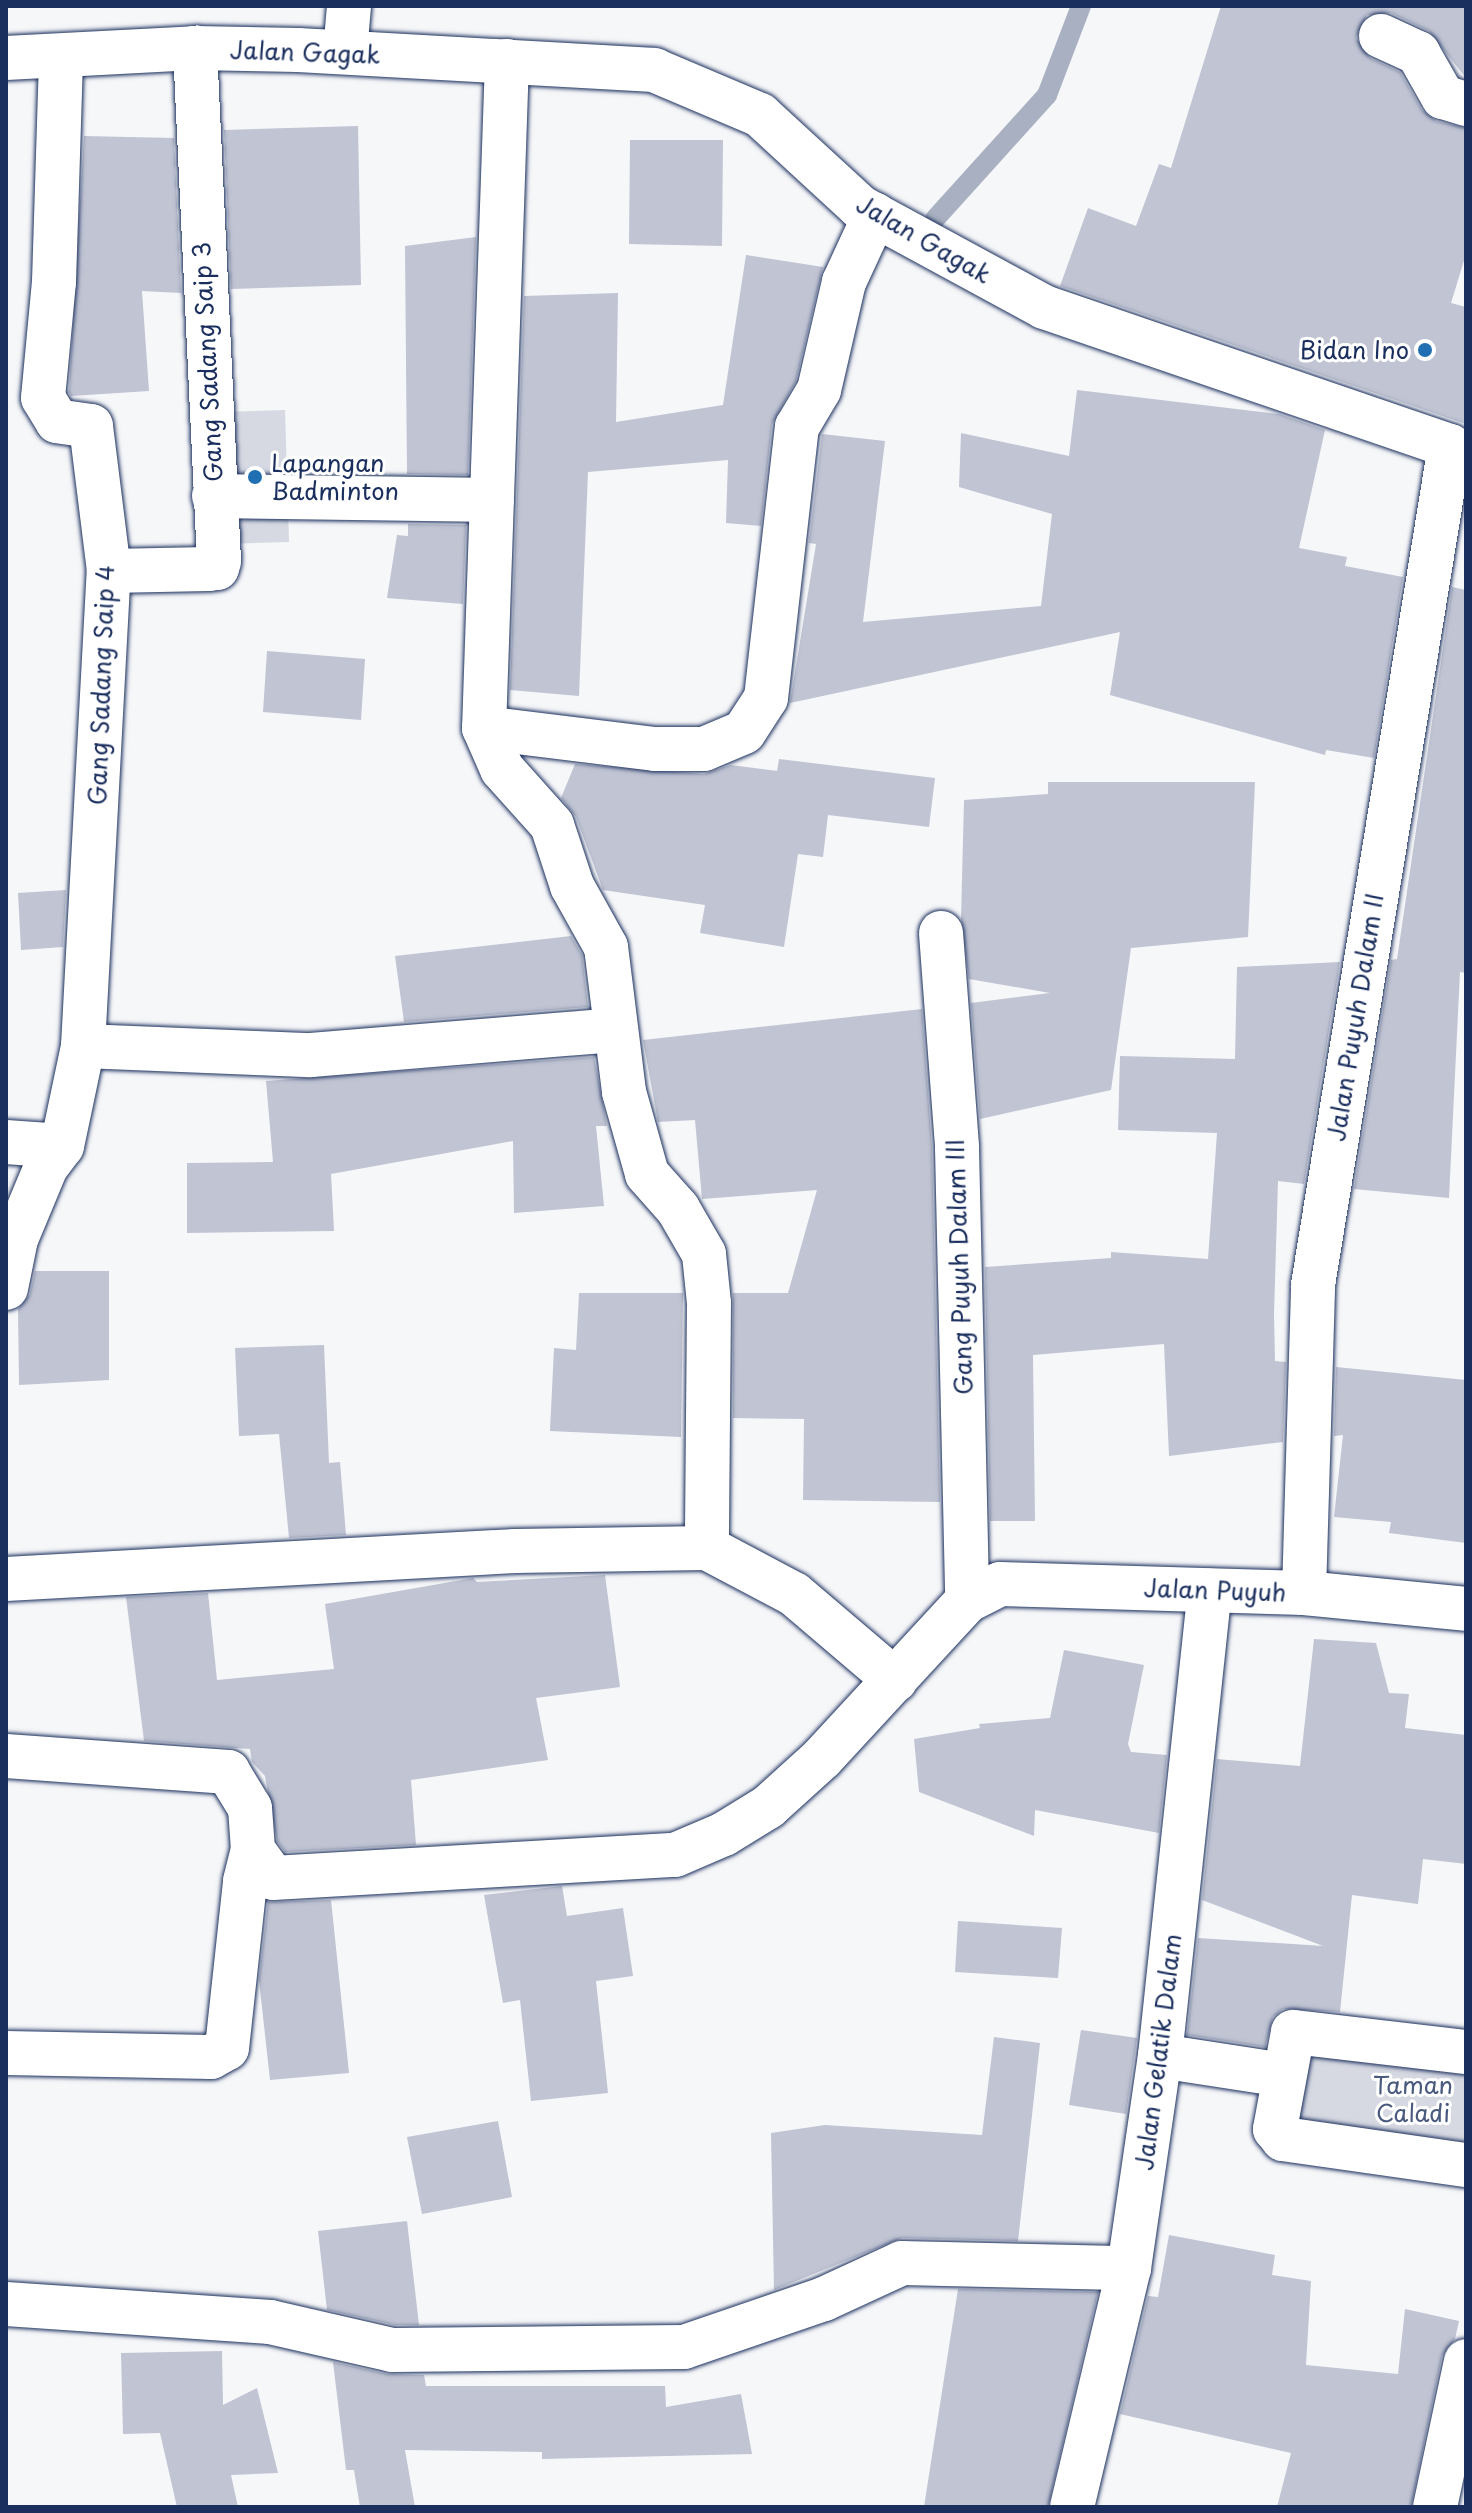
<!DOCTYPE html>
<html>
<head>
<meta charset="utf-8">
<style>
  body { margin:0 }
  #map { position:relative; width:1472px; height:2513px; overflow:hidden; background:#f6f7f9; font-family:"Playpen Sans",sans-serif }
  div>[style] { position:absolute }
  .green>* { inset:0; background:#d6d9e2 }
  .stream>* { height:20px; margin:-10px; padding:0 10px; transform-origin:10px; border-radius:10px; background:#a9b0c1 }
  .building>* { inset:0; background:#c0c4d3 }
  .roads { filter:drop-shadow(0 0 2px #1b2f5e) drop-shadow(0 0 2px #1b2f5e) }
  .minor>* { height:44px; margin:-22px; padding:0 22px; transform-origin:22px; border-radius:22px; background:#fff }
  .dots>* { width:22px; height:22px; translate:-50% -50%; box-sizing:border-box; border:4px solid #fff; border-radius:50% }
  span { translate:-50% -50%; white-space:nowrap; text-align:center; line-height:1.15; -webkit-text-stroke:6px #fff; paint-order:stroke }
  .street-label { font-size:24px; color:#1b2f5e }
  .poi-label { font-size:24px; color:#1b2f5e }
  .right { translate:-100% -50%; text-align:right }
  .left { translate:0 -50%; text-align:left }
  .park-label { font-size:24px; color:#4a5a7f }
  .frame { position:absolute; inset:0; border:8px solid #1b2f5e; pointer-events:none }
</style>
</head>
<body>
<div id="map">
  <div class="green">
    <div style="clip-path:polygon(285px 410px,289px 542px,224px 544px,220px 412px)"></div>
    <div style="clip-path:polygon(1295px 2037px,1466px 2057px,1466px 2158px,1281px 2125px)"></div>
  </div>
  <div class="stream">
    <div style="left:935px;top:219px;width:167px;rotate:-47.9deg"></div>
    <div style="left:1047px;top:95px;width:95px;rotate:-69.1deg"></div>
  </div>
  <div class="building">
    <div style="clip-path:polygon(1221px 6px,1466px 6px,1466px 78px,1429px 31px,1391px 13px,1367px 15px,1356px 38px,1370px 58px,1400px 72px,1422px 110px,1436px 121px,1466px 128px,1466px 254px,1451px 303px,1466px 307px,1466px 424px,1060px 286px,1088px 208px,1136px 226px,1159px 164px,1171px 168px)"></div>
    <div style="clip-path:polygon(358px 126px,361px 285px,231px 289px,224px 130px)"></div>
    <div style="clip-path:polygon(84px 136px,174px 138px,181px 293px,142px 291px,149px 391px,71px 396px,69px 392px)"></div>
    <div style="clip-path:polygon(630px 140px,723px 140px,722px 246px,629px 244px)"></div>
    <div style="clip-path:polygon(476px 237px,468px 475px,407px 474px,405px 246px)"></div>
    <div style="clip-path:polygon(746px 255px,823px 267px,796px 381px,772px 424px,761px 526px,726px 523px,728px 460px,588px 472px,579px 696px,510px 690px,524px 296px,618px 293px,616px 422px,723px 405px)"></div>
    <div style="clip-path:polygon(1077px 390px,1279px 414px,1325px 430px,1299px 548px,1347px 557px,1345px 566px,1403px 577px,1374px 758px,1326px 750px,1325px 755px,1110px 695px,1120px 632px,790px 703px,816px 544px,809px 543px,822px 434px,885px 441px,863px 622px,1041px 606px,1052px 514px,959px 487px,961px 433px,1069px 456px)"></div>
    <div style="clip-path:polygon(408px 524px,466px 525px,463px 604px,387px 598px,397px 535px,408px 536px)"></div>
    <div style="clip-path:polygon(1452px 587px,1466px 590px,1466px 973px,1460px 972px,1449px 1198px,1354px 1189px,1391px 960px,1397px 959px)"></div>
    <div style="clip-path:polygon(267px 651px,365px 659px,361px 720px,263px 712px)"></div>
    <div style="clip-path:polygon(779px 759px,935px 778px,929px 827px,828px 815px,823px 857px,798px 854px,784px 947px,700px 933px,705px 905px,603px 890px,576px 817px,561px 798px,575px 764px,704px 774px,731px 765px,777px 771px)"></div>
    <div style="clip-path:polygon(1048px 782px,1255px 782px,1248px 937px,1131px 948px,1111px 1090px,980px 1119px,971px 1003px,1050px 993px,969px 979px,961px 919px,964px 800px,1048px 794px)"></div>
    <div style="clip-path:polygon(66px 890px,63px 947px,21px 950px,18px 893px)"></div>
    <div style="clip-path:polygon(571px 936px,582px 955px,588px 1007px,404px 1022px,395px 956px)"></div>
    <div style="clip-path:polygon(1340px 962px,1304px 1184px,1278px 1181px,1274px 1314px,1275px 1361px,1286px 1362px,1283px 1442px,1169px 1456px,1164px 1344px,1033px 1355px,1035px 1521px,990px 1521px,985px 1267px,1111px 1258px,1111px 1252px,1208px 1259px,1217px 1133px,1118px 1130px,1120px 1056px,1235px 1059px,1237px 967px)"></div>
    <div style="clip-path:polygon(922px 1009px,932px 1149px,940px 1502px,803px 1500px,804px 1419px,733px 1418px,733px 1293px,788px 1293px,817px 1190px,702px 1199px,695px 1120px,658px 1122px,643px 1040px)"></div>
    <div style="clip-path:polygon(594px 1057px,607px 1126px,596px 1126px,604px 1206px,514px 1213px,513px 1141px,331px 1174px,334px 1231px,187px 1233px,187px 1163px,273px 1162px,266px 1081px)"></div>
    <div style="clip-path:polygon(35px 1271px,109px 1271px,109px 1380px,19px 1385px,18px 1309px,30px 1294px)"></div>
    <div style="clip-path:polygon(579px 1293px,683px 1293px,681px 1437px,550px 1431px,554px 1348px,576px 1350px)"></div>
    <div style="clip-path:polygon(324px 1345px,329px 1463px,340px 1462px,346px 1535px,289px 1538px,279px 1434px,239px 1436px,235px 1348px)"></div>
    <div style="clip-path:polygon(1336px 1367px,1466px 1380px,1466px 1543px,1389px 1533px,1391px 1522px,1334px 1517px,1343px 1435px,1334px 1436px)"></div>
    <div style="clip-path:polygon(605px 1575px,620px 1687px,536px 1698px,548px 1760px,411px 1780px,416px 1845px,285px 1852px,277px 1841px,265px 1776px,252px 1762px,250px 1749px,144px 1741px,126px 1597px,208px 1593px,217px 1680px,334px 1669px,325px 1604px,473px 1578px,477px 1582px)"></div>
    <div style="clip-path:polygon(1314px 1639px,1376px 1643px,1389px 1693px,1409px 1694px,1405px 1728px,1466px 1735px,1466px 1864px,1423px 1859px,1418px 1904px,1352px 1895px,1340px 2012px,1283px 2009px,1273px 2017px,1265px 2047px,1187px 2035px,1198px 1938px,1323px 1946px,1202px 1900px,1217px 1759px,1300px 1766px)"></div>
    <div style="clip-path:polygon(1064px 1650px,1144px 1665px,1128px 1744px,1131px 1752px,1167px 1755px,1159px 1833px,1035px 1810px,1034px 1836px,919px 1792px,914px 1739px,980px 1728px,979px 1724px,1050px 1718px)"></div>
    <div style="clip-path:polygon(562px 1886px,567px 1916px,623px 1908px,633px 1976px,596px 1981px,608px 2093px,531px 2101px,520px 2000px,503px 2003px,484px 1895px)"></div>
    <div style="clip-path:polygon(331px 1900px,349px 2073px,270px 2080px,259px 1980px,268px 1902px)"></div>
    <div style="clip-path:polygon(958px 1921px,1062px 1928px,1058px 1978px,955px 1972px)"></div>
    <div style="clip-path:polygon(1081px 2030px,1137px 2038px,1126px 2114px,1069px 2105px)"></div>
    <div style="clip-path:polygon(994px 2037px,1040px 2043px,1018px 2241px,902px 2238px,774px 2290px,771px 2133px,825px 2125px,982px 2135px)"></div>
    <div style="clip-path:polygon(498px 2121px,512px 2197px,422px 2214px,407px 2137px)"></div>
    <div style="clip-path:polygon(407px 2221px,419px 2325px,395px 2325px,327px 2310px,318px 2231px)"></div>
    <div style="clip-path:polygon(1169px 2235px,1275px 2255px,1272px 2275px,1311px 2281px,1306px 2365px,1398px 2374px,1405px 2309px,1459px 2321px,1455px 2339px,1442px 2356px,1411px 2507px,1277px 2507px,1291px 2453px,1120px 2414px,1148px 2296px,1158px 2297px)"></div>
    <div style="clip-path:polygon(958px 2289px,1098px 2292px,1048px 2507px,924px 2507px)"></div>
    <div style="clip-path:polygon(222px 2351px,223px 2405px,257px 2388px,278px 2473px,231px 2475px,238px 2507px,177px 2507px,160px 2433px,123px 2434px,121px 2353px)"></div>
    <div style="clip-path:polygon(333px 2362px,387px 2374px,424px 2375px,426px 2386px,665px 2386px,666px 2407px,741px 2394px,752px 2454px,542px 2459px,542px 2452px,405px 2450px,415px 2507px,360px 2507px,354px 2470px,346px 2470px)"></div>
  </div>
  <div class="roads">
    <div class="minor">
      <div style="left:1381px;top:36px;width:41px;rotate:24.7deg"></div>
      <div style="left:1418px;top:53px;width:51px;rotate:60.4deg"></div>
      <div style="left:1443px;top:97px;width:24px;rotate:17deg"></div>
      <div style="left:345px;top:52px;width:46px;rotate:-85deg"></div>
      <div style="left:6px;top:58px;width:189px;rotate:-3deg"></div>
      <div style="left:195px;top:48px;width:103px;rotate:1.1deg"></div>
      <div style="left:298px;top:50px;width:357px;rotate:3.2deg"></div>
      <div style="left:654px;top:70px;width:115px;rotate:23deg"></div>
      <div style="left:760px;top:115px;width:136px;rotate:42.6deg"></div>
      <div style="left:860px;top:207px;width:209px;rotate:28.5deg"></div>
      <div style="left:1044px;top:307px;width:429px;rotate:18.9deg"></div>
      <div style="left:1450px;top:446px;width:20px;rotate:37deg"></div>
      <div style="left:507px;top:61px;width:667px;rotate:91.97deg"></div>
      <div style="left:484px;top:728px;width:45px;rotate:66.3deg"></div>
      <div style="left:502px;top:769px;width:75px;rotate:48.2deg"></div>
      <div style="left:552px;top:825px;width:64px;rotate:71.8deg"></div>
      <div style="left:572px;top:886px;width:70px;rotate:60.9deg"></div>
      <div style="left:606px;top:947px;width:146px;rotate:82.9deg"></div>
      <div style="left:624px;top:1092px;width:85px;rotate:74.3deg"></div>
      <div style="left:647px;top:1174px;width:47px;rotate:48.5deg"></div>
      <div style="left:678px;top:1209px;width:52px;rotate:60deg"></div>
      <div style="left:704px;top:1254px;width:49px;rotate:84.2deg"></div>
      <div style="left:709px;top:1303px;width:245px;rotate:90.5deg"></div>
      <div style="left:707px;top:1548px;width:98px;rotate:27.9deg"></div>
      <div style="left:794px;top:1594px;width:133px;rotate:40.4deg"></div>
      <div style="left:214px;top:496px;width:278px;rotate:0.8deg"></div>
      <div style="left:109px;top:571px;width:100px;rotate:-1.1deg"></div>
      <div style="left:209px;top:569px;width:8px;rotate:-7deg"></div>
      <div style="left:217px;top:568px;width:7px;rotate:-74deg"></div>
      <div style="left:219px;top:561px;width:514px;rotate:-92.68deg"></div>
      <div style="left:484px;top:728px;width:172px;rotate:7deg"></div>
      <div style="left:655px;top:749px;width:49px"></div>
      <div style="left:704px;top:749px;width:43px;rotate:-23deg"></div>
      <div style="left:744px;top:732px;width:40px;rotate:-57.1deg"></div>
      <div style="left:766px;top:698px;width:273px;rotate:-83.5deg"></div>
      <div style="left:797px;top:427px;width:43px;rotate:-59.3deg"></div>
      <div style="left:819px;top:390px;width:111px;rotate:-77deg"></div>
      <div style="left:844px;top:282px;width:74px;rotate:-65.2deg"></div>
      <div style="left:941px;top:933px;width:216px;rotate:85.7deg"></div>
      <div style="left:957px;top:1148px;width:453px;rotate:88.7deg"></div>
      <div style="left:83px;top:1046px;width:228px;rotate:2.3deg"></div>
      <div style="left:311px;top:1055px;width:305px;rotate:-4.7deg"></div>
      <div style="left:6px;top:1142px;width:56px;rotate:4.1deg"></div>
      <div style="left:6px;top:1288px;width:50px;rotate:-78.5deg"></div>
      <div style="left:16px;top:1239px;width:78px;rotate:-67.4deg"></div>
      <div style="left:46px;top:1167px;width:26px;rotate:-53deg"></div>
      <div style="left:62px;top:1146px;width:102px;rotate:-78.1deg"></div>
      <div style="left:83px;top:1046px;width:476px;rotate:-86.9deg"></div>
      <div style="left:109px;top:571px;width:146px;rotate:-97.1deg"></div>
      <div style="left:91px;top:426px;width:34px;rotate:-172deg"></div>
      <div style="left:57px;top:421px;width:27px;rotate:-121deg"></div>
      <div style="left:43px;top:398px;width:117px;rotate:-84.6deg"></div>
      <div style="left:54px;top:282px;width:225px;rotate:-88.2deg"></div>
      <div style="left:6px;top:1579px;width:510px;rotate:-3.15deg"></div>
      <div style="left:515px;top:1551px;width:192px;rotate:-0.9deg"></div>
      <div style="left:1304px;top:1593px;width:308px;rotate:-88.3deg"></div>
      <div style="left:1313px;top:1285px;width:850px;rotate:-80.73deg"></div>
      <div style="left:6px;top:1756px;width:223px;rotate:4.1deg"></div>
      <div style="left:228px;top:1772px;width:42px;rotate:58.6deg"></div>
      <div style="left:250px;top:1808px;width:42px;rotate:85.9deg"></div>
      <div style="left:253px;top:1850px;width:34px;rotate:54deg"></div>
      <div style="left:273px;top:1878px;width:403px;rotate:-3.3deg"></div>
      <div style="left:675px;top:1855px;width:53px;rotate:-23.2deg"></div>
      <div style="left:724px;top:1834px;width:52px;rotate:-31.5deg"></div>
      <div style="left:768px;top:1807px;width:73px;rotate:-42.2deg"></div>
      <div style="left:822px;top:1758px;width:214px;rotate:-47.3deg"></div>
      <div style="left:967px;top:1601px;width:37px;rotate:-27deg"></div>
      <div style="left:1000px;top:1584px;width:304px;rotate:1.7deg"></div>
      <div style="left:1304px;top:1593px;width:163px;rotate:5.6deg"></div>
      <div style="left:1466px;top:2052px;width:174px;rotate:-173.4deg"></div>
      <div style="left:1293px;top:2032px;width:99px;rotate:100.5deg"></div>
      <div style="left:1275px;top:2129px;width:13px;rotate:51deg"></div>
      <div style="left:1283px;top:2139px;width:185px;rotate:8.1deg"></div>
      <div style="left:6px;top:2053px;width:205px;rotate:1.1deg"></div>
      <div style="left:211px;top:2057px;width:18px;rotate:-29deg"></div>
      <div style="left:227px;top:2048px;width:168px;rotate:-83.8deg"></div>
      <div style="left:245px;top:1881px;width:32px;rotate:-76deg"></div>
      <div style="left:1160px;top:2056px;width:125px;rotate:8.7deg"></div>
      <div style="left:6px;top:2304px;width:265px;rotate:3.9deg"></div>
      <div style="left:270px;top:2322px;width:125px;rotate:12.9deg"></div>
      <div style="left:392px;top:2350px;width:292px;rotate:-0.6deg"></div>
      <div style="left:684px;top:2347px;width:148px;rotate:-18.9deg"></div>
      <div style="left:824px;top:2299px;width:86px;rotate:-24.8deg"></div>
      <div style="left:902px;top:2263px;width:227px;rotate:1.3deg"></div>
      <div style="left:1072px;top:2507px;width:246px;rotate:-76.6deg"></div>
      <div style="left:1129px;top:2268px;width:214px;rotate:-81.7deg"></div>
      <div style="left:1160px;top:2056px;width:468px;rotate:-83.9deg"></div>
      <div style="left:1435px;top:2507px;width:149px;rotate:-78deg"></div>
    </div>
  </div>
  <div class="dots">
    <div style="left:1425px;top:350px;background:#1f6fb2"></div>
    <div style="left:255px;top:477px;background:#1f6fb2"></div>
  </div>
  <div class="street-label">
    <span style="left:305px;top:52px;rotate:2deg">Jalan Gagak</span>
    <span style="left:924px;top:239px;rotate:30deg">Jalan Gagak</span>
    <span style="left:207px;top:362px;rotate:-93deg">Gang Sadang Saip 3</span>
    <span style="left:101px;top:685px;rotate:-88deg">Gang Sadang Saip 4</span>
    <span style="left:1355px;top:1017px;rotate:-81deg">Jalan Puyuh Dalam II</span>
    <span style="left:959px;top:1267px;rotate:-92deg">Gang Puyuh Dalam III</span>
    <span style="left:1215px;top:1590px;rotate:2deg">Jalan Puyuh</span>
    <span style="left:1158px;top:2052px;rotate:-83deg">Jalan Gelatik Dalam</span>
  </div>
  <div class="poi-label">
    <span class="right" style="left:1409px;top:350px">Bidan Ino</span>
    <span class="left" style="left:271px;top:477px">Lapangan<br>Badminton</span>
  </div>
  <div class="park-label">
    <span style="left:1413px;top:2099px">Taman<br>Caladi</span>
  </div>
  <div class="frame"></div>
</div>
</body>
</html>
